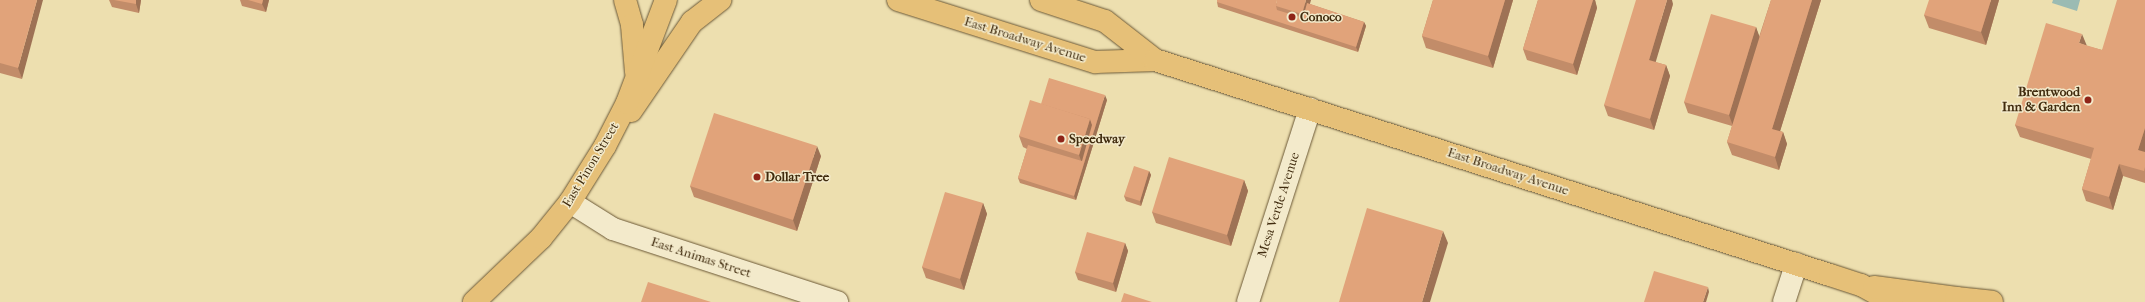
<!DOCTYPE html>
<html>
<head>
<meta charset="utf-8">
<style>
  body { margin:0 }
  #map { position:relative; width:2145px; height:302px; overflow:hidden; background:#eddfaf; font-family:"IM FELL French Canon",serif }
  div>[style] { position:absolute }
  .water>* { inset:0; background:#9bbbb3 }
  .roads { filter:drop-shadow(0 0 1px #6b5836) drop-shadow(0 0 1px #6b5836) }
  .street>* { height:22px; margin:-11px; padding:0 11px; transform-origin:11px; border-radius:11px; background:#f3eacb }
  .primary>* { height:22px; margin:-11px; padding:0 11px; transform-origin:11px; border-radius:11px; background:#e6c078 }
  .wall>* { inset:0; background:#c28c69 }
  .shaded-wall>* { inset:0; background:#9e7255 }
  .building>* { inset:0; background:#e1a37a }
  .dots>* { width:11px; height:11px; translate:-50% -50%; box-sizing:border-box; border:2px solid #f3eacb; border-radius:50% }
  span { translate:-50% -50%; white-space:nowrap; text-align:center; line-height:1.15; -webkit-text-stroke:3px #f3eacb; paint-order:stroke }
  .poi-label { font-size:13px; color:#402b0e; font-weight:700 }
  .left { translate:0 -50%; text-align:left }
  .right { translate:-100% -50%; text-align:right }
  .street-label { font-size:13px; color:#402b0e }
</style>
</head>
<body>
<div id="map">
  <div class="water">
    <div style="clip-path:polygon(2053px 0,2080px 0,2077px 11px,2052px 3px)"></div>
  </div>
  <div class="roads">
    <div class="street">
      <div style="left:570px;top:202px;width:51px;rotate:32.1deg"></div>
      <div style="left:613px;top:229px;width:236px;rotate:18.1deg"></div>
      <div style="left:1248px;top:302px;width:203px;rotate:-72.2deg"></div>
      <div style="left:1784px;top:302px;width:40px;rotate:-72deg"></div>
    </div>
    <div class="primary">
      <div style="left:625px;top:0;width:26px;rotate:74deg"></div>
      <div style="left:632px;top:25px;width:47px;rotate:85.1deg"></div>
      <div style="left:898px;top:0;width:207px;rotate:17.5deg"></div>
      <div style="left:1095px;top:62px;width:60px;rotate:-1.9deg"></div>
      <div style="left:1041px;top:0;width:67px;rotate:18.2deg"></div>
      <div style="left:1105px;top:21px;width:63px;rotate:38deg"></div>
      <div style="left:1155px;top:60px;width:708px;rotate:17.67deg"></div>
      <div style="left:1830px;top:275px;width:33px;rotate:18deg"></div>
      <div style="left:1861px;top:285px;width:35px;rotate:29deg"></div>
      <div style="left:631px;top:111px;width:108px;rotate:-55.6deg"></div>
      <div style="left:692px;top:22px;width:36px;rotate:-38deg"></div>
      <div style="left:1874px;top:287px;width:83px;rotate:7.6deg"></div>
      <div style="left:1956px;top:298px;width:10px;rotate:24deg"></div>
      <div style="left:1956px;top:298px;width:36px;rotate:6deg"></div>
      <div style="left:474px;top:302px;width:93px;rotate:-43.7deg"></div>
      <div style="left:541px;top:238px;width:46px;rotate:-51.1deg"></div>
      <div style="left:570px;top:202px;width:66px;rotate:-58deg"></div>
      <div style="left:605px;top:146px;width:48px;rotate:-62.9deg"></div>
      <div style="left:627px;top:103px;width:110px;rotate:-69.3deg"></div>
    </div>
  </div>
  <div class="wall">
    <div style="clip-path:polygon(0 0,22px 79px,0 73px)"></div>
    <div style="clip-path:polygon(109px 0,141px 0,139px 13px,112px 7px)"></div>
    <div style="clip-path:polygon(240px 0,269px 0,266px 12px,242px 6px)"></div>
    <div style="clip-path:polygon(1433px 0,1513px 0,1493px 68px,1426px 48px,1422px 36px)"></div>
    <div style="clip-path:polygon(1538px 0,1595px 0,1597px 8px,1577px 75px,1527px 60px,1523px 49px)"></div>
    <div style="clip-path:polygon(1771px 0,1821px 0,1780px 131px,1783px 132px,1787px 144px,1779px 170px,1732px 155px,1727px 142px,1732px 126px,1688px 113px,1684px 102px,1756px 27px,1759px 37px)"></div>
    <div style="clip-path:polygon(1999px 0,1986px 45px,1929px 28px,1924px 15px)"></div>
    <div style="clip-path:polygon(2145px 0,2145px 183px,2123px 176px,2113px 210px,2086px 201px,2082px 189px,2091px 159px,2020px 137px,2015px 125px,2087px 46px,2102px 50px)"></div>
    <div style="clip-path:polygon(1217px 2px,1310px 4px,1364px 22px,1366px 26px,1358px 52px,1218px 7px)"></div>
    <div style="clip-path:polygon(1673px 4px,1655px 62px,1666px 65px,1670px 76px,1654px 130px,1608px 116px,1604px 105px)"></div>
    <div style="clip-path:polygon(1107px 100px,1076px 200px,1020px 183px,1018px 178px,1027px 149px,1023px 147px,1019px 136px,1041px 104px)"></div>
    <div style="clip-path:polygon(821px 156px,797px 231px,694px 197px,690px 186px)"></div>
    <div style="clip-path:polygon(1149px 171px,1151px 175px,1141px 206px,1126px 201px,1124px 196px)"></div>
    <div style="clip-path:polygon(1244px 180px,1248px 191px,1231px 246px,1156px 223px,1152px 212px)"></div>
    <div style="clip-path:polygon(983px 203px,987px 214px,964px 290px,926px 278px,922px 267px)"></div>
    <div style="clip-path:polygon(1125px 243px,1128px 251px,1116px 292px,1078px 280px,1075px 272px)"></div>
  </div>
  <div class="shaded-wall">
    <div style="clip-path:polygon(37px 0,43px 0,22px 79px,18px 68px)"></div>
    <div style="clip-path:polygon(136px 0,141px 0,139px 13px,136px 4px)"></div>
    <div style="clip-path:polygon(263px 0,269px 0,266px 12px,262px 4px)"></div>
    <div style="clip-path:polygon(1306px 0,1311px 0,1305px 22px,1302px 14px)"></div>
    <div style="clip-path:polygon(1505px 0,1513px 0,1493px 68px,1488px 56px)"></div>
    <div style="clip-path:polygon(1593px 0,1595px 0,1597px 8px,1577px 75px,1573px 64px)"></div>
    <div style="clip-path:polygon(1667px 0,1672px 0,1673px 4px,1653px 71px,1649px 60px)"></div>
    <div style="clip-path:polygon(1812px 0,1821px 0,1777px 141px,1772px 129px)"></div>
    <div style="clip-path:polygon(1991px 0,1999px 0,1986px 45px,1981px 32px)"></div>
    <div style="clip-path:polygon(1364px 22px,1366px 26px,1358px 52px,1356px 47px)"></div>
    <div style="clip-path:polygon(1756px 27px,1760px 38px,1733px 126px,1729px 115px)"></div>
    <div style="clip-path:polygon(2082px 34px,2087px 46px,2079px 43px)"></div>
    <div style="clip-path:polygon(1666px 65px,1670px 76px,1654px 130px,1650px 119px)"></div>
    <div style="clip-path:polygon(1105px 95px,1107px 100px,1076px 200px,1074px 196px)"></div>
    <div style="clip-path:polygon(1090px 119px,1094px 130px,1083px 166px,1079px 155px)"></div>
    <div style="clip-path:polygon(2145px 128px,2145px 155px,2138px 150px)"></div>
    <div style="clip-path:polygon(1783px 132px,1787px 144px,1779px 170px,1775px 157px)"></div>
    <div style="clip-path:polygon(817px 146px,821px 156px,797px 231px,793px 220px)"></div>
    <div style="clip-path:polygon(2119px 164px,2123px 176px,2113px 210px,2109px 197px)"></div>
    <div style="clip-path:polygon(1149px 171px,1151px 175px,1141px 206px,1140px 201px)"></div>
    <div style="clip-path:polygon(1244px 180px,1248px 191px,1231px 246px,1227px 235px)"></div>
    <div style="clip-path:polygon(983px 203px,987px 214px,964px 290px,960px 279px)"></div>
    <div style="clip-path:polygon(1443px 231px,1448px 243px,1430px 302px,1422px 302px)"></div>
    <div style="clip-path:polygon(1125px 243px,1128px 251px,1116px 292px,1113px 283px)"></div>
    <div style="clip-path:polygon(1708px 287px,1709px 292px,1706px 302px,1703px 302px)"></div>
  </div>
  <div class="building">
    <div style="clip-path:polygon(0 0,37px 0,18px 68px,0 63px)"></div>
    <div style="clip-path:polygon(114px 0,136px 0,136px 4px)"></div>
    <div style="clip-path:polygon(248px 0,263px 0,262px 4px)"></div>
    <div style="clip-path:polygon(1217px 0,1277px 0,1276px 6px,1277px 10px,1303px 18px,1307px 3px,1364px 22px,1356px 47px,1217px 2px)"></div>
    <div style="clip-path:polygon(1277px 0,1306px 0,1302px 14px,1276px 6px)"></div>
    <div style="clip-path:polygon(1433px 0,1505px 0,1488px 56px,1422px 36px)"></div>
    <div style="clip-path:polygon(1538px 0,1593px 0,1573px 64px,1523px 49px)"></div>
    <div style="clip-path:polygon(1636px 0,1667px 0,1649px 60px,1666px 65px,1650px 119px,1604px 105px)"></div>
    <div style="clip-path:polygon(1771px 0,1812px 0,1772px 129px,1783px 132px,1775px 157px,1727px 142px)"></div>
    <div style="clip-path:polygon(1929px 0,1991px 0,1981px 32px,1924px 15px)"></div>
    <div style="clip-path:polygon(2117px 0,2145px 0,2145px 128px,2138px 150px,2145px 152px,2145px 167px,2144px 171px,2119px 164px,2109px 197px,2082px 189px,2094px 148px,2015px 125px,2046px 23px,2082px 34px,2079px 43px,2102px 50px)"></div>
    <div style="clip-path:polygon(1711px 14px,1756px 27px,1729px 115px,1684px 102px)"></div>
    <div style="clip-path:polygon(1049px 78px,1105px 95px,1074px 196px,1018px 178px,1028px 145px,1082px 161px,1092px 125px,1090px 119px,1041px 104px)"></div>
    <div style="clip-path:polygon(1030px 100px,1090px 119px,1079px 155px,1019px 136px)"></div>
    <div style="clip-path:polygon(714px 113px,817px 146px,793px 220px,690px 186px)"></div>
    <div style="clip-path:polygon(1169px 157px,1244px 180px,1227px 235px,1152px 212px)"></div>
    <div style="clip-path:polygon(1134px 166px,1149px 171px,1140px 201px,1124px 196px)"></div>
    <div style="clip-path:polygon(945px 192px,983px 203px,960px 279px,922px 267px)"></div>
    <div style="clip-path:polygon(1367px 208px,1443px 231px,1422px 302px,1339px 302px)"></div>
    <div style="clip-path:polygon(1087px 232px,1125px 243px,1113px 283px,1075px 272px)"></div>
    <div style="clip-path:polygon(1654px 271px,1708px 287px,1703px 302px,1644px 302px)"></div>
    <div style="clip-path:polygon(648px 282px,711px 302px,641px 302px)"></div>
    <div style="clip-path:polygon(1124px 293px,1152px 302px,1121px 302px)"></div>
  </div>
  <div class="dots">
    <div style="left:1292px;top:17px;background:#8f2418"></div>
    <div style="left:2088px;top:100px;background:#8f2418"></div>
    <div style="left:1061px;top:139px;background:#8f2418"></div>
    <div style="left:757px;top:177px;background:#8f2418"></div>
  </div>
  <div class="poi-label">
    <span class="left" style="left:1300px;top:17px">Conoco</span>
    <span class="right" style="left:2080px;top:100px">Brentwood<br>Inn &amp; Garden</span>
    <span class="left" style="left:1069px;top:139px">Speedway</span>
    <span class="left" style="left:765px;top:177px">Dollar Tree</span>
  </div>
  <div class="street-label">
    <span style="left:1025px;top:40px;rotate:17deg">East Broadway Avenue</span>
    <span style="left:591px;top:165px;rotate:-59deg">East Pinon Street</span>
    <span style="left:1508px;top:172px;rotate:18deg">East Broadway Avenue</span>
    <span style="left:1279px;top:205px;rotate:-72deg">Mesa Verde Avenue</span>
    <span style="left:701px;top:258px;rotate:18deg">East Animas Street</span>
  </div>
</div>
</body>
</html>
